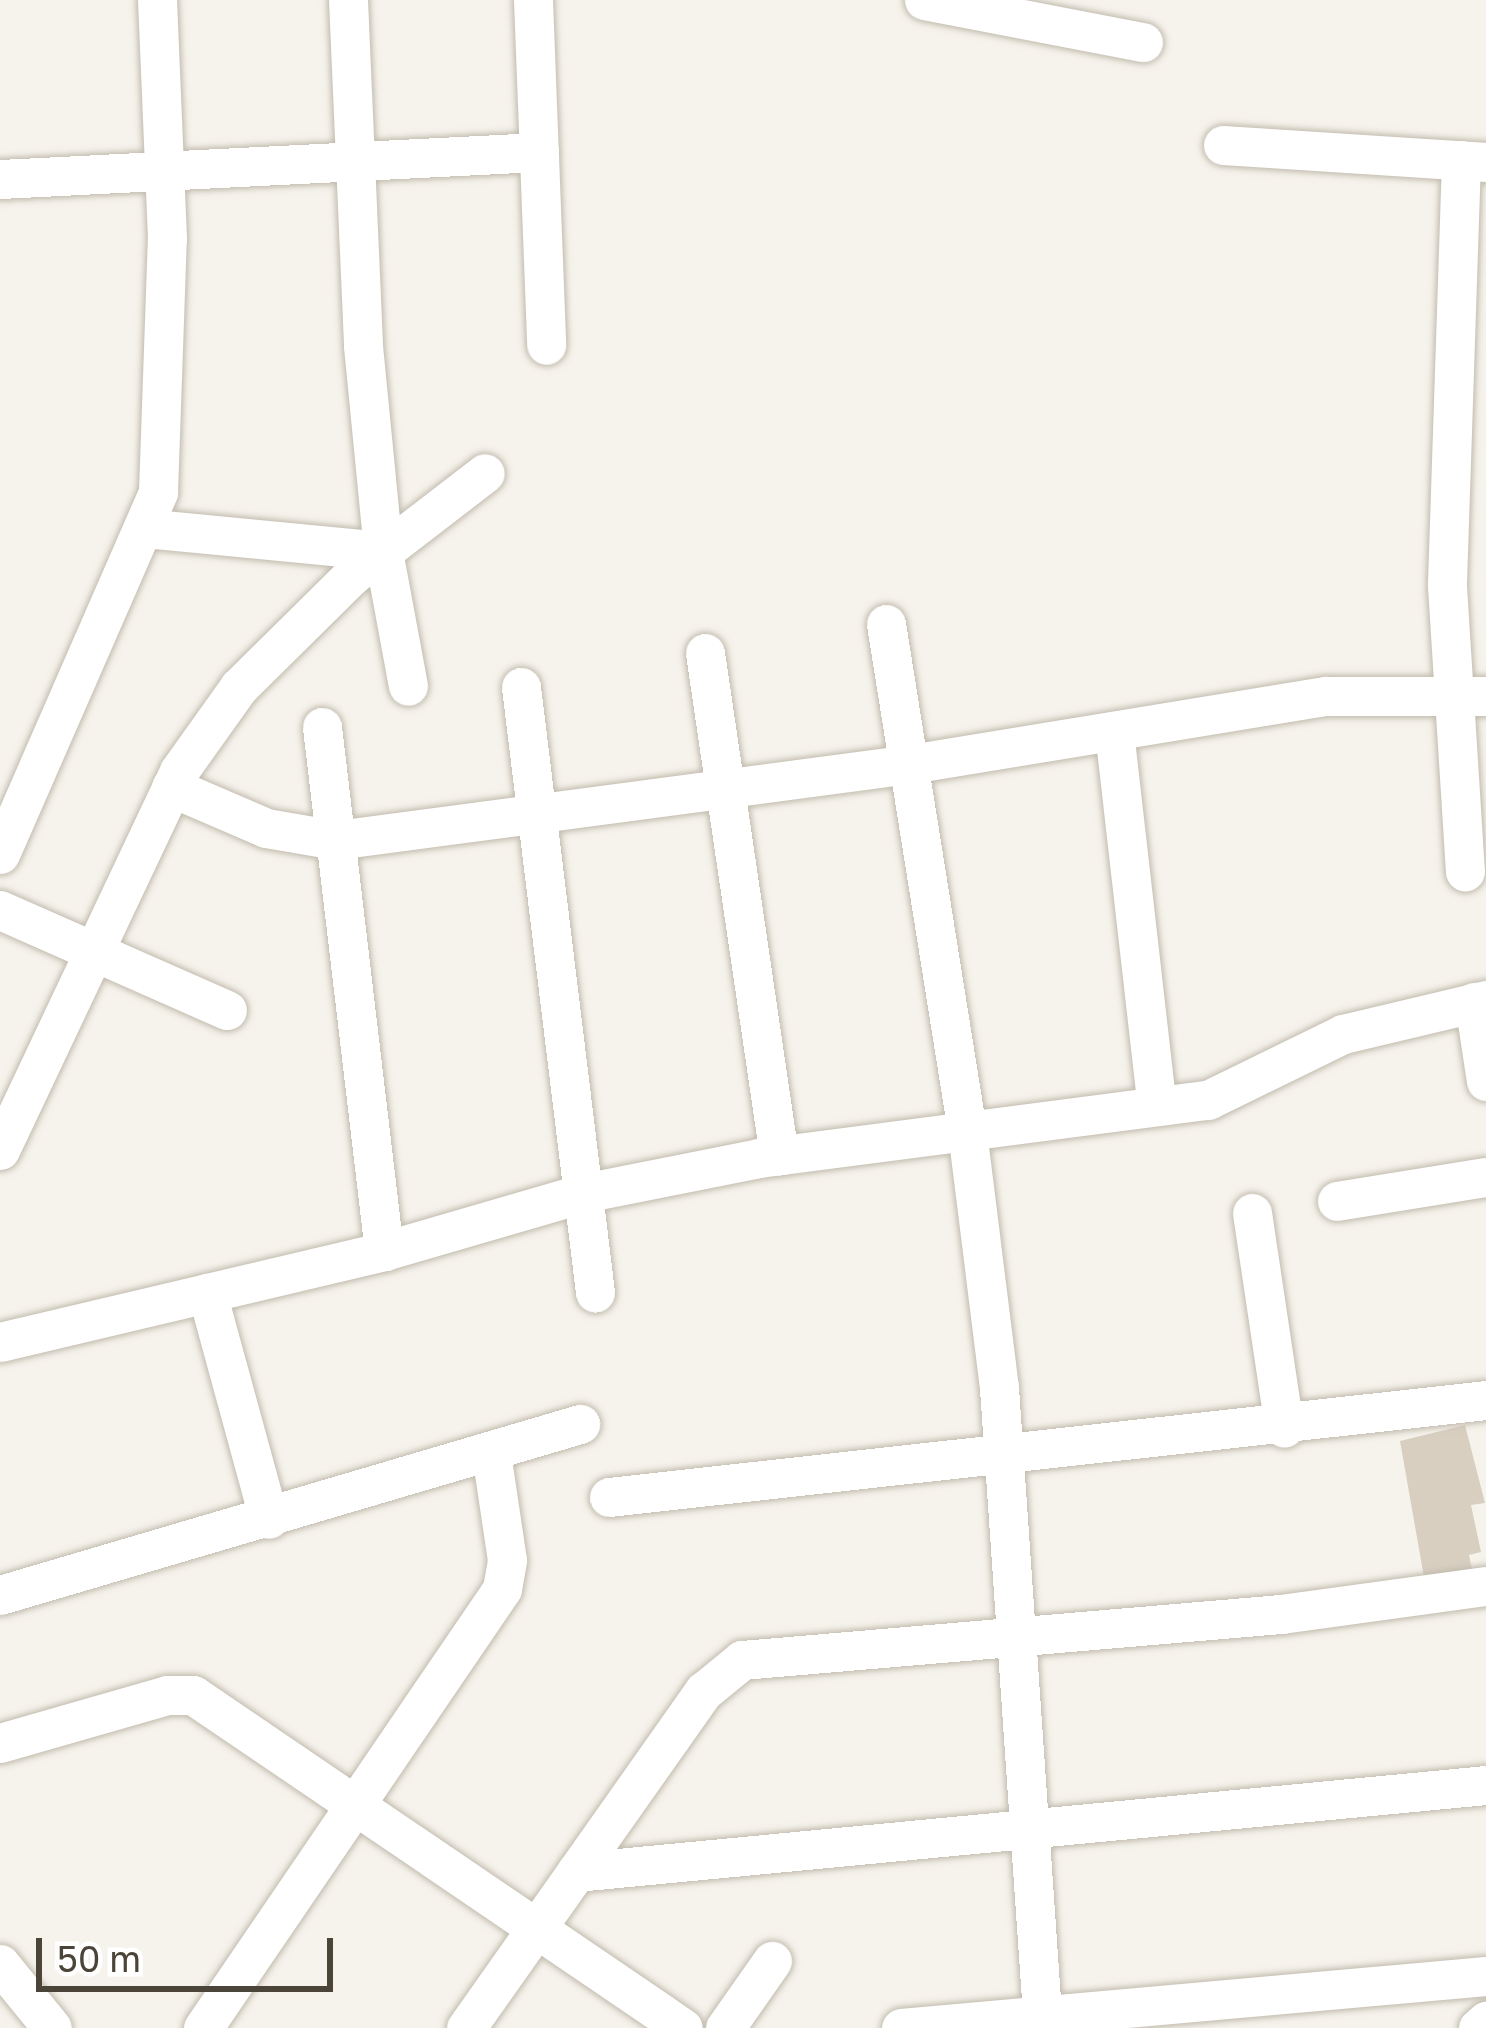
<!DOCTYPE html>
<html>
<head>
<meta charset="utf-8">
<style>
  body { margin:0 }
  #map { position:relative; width:1486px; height:2028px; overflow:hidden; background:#f6f3ec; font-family:"Golos Text",sans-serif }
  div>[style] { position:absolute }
  .building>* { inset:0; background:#d8cfc1 }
  .roads { filter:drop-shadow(0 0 3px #c2bbae) drop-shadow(0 0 3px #c2bbae) }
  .street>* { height:39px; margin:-19.5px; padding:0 19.5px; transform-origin:19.5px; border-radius:19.5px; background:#fff }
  span { translate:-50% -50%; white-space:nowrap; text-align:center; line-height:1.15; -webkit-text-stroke:12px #fff; paint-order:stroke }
  .scale { position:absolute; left:36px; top:1938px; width:297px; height:54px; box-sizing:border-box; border:6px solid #4b4439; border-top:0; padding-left:15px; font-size:36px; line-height:42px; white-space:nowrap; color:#4b4439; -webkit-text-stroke:9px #fff; paint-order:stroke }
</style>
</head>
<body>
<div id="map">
  <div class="building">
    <div style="clip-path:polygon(1465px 1425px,1485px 1503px,1471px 1505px,1481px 1552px,1469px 1555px,1473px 1574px,1425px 1583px,1400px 1441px)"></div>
  </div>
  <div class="roads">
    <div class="street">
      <div style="left:348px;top:0;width:346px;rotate:87.5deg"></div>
      <div style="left:363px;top:346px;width:206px;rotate:84.4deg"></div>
      <div style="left:383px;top:551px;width:137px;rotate:79.5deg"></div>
      <div style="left:533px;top:0;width:345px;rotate:87.8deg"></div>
      <div style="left:924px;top:0;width:223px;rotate:10.9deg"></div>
      <div style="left:1223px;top:145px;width:264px;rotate:3.7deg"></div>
      <div style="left:1461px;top:160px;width:426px;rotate:91.9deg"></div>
      <div style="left:1447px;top:586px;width:286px;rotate:86.4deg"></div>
      <div style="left:0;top:179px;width:540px;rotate:-2.87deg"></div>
      <div style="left:144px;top:528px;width:240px;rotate:5.5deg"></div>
      <div style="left:886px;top:624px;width:513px;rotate:80.92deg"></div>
      <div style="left:967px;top:1131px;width:259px;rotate:82.9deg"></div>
      <div style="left:999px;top:1388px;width:642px;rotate:86.07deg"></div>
      <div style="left:705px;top:653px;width:508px;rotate:81.63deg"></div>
      <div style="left:521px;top:687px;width:610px;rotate:83.03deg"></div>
      <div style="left:322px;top:727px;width:528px;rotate:83.25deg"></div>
      <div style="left:1114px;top:731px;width:377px;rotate:83.5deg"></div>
      <div style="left:171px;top:787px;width:103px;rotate:23.3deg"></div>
      <div style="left:266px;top:828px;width:71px;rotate:9.7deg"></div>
      <div style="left:336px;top:840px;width:579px;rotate:-7.54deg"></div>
      <div style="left:910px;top:764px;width:422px;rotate:-9.3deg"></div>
      <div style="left:1326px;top:696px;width:160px"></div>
      <div style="left:0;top:854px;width:395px;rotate:-66.4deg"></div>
      <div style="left:158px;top:492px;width:254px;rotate:-88deg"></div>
      <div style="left:167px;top:238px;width:238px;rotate:-92.4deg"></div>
      <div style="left:0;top:910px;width:248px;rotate:23.8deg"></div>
      <div style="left:1474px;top:1002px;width:80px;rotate:81.4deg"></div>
      <div style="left:0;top:1150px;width:419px;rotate:-64.7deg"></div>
      <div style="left:179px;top:771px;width:103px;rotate:-54.5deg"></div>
      <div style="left:239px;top:687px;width:156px;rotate:-44.7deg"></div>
      <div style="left:350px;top:577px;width:170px;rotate:-37.6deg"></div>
      <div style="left:1337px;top:1201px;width:151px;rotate:-9.2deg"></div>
      <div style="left:1252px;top:1213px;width:217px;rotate:81.5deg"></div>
      <div style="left:207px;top:1293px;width:234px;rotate:74.7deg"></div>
      <div style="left:0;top:1342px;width:395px;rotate:-13.3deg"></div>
      <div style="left:384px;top:1251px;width:207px;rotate:-16.2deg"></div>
      <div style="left:583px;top:1193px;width:179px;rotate:-11.2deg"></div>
      <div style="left:759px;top:1158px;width:453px;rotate:-7.4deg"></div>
      <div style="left:1208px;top:1100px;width:150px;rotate:-26.1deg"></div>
      <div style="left:1343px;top:1034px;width:147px;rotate:-13.4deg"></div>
      <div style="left:609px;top:1497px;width:882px;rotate:-6.31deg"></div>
      <div style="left:0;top:1595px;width:605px;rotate:-16.43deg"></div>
      <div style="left:0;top:1743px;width:174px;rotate:-16deg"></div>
      <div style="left:167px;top:1695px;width:26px"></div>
      <div style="left:193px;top:1695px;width:592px;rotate:34.2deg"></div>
      <div style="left:576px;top:1872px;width:914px;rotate:-5.46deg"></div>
      <div style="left:0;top:1964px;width:82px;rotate:50.9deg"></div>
      <div style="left:203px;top:2028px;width:531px;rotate:-55.74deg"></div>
      <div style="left:502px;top:1589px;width:29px;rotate:-80deg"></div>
      <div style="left:507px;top:1560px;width:108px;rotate:-98.5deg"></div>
      <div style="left:466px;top:2028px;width:413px;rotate:-54.8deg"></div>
      <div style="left:704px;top:1691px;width:49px;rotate:-39.2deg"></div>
      <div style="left:742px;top:1660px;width:541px;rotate:-4.88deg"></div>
      <div style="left:1281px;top:1614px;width:207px;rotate:-7.8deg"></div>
      <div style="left:725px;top:2028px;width:82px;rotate:-55deg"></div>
      <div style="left:901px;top:2028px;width:587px;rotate:-5.08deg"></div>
      <div style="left:1478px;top:2028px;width:11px;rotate:-41deg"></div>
    </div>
  </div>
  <div class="scale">50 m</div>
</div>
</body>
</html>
